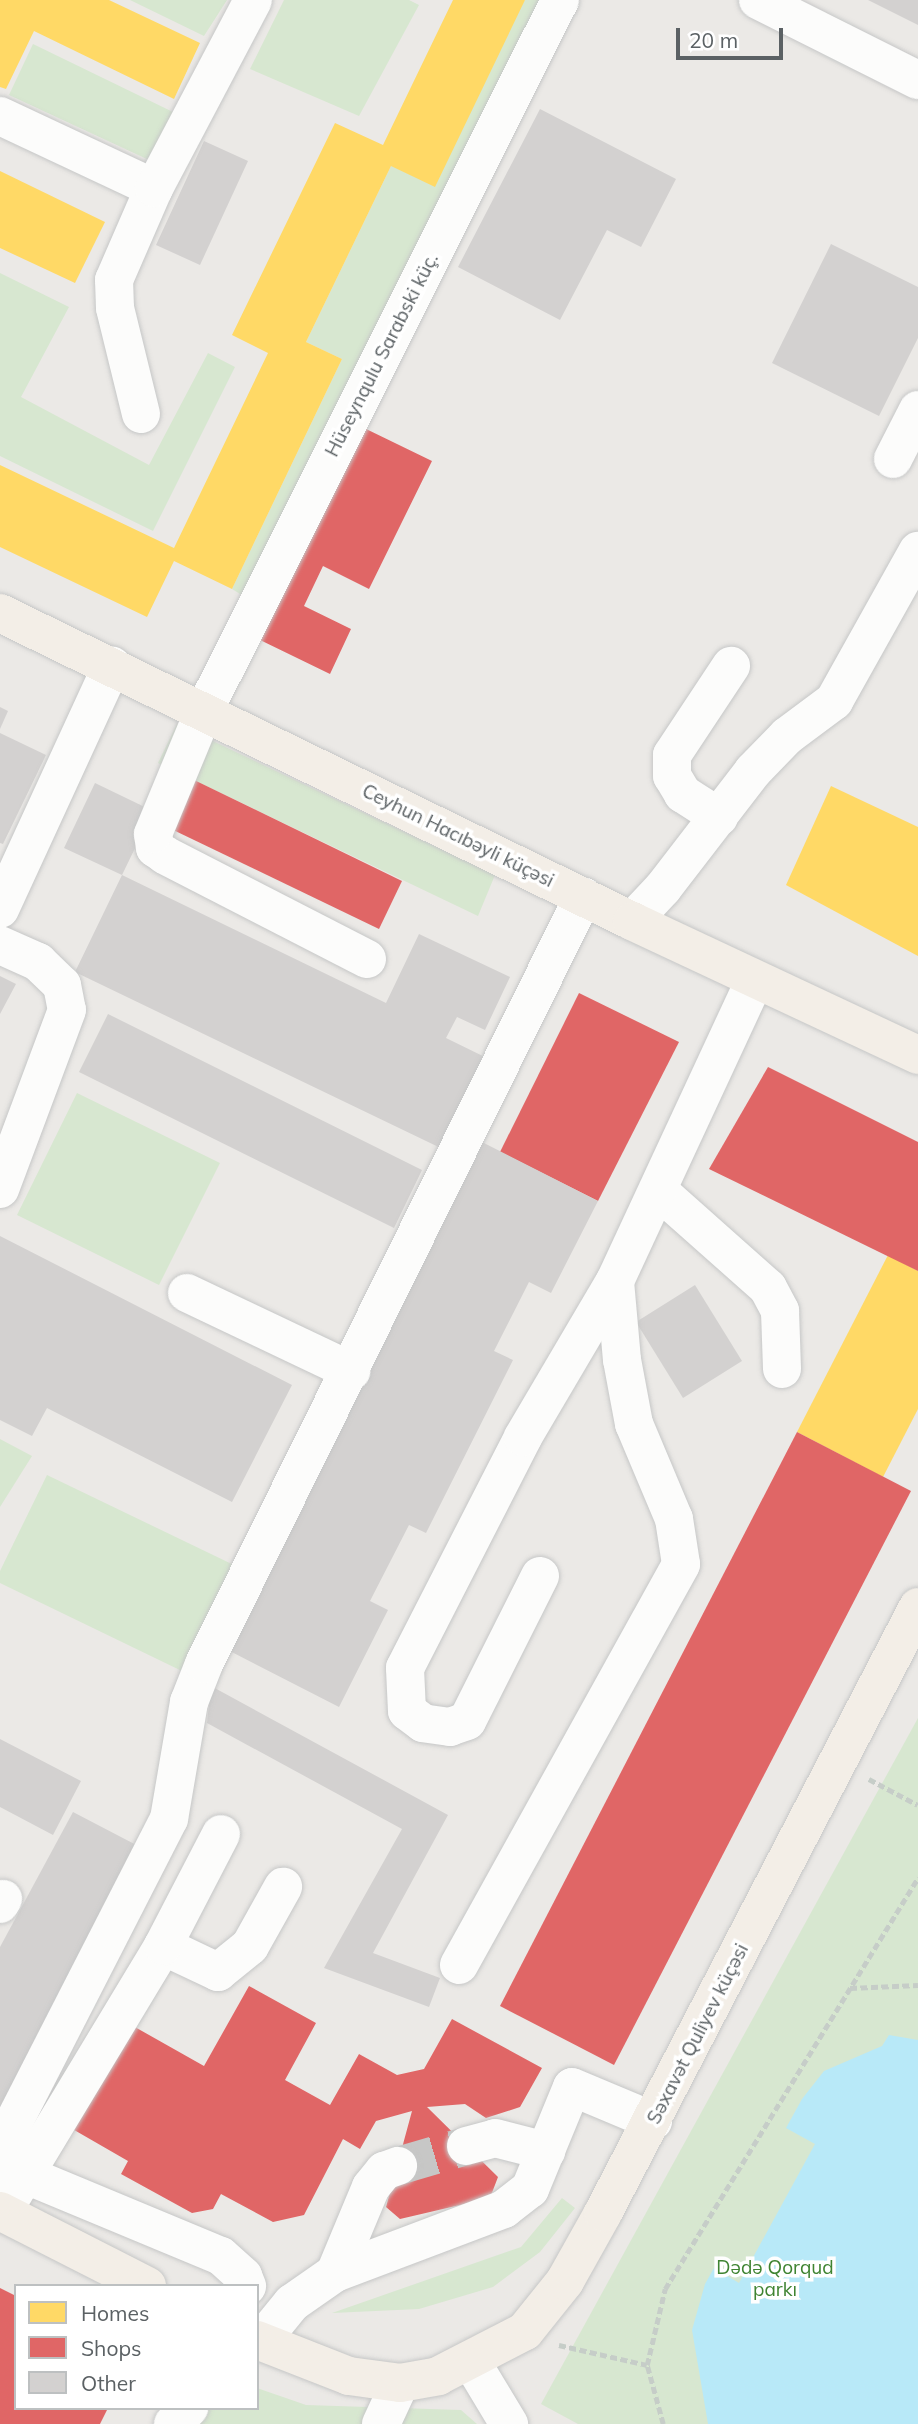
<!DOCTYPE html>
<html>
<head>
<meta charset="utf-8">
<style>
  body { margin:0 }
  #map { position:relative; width:918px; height:2424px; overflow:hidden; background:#ebe9e6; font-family:Mulish,sans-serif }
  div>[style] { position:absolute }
  .green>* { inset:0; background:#d7e7d0 }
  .water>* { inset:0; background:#b8e9f8 }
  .homes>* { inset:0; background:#ffd966 }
  .shops>* { inset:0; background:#e06666 }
  .building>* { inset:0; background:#d3d1d0 }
  .minor-tunnel>* { height:38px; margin-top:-19px; transform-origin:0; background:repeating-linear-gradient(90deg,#c7c7c6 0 38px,transparent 0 57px) }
  .path>* { height:4.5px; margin-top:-2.25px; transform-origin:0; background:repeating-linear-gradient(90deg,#c6cdc8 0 7px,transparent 0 10.5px) }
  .roads { filter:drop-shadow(0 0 2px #c6c7c7) drop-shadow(0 0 2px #c6c7c7) }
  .minor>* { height:38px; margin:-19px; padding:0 19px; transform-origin:19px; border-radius:19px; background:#fcfcfb }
  .major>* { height:38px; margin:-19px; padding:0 19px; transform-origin:19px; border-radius:19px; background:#f3eee7 }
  span { translate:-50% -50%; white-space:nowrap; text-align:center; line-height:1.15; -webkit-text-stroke:7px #fff; paint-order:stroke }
  .street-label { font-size:19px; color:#5b6164 }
  .park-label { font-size:19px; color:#3f8432 }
  .legend { position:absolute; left:14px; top:2284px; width:245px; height:126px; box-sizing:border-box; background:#fff; border:2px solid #bdc0c1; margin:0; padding:9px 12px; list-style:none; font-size:21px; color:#5b6164 }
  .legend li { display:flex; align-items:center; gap:14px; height:35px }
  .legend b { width:35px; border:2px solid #bdc0c1 }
  .scale { position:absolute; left:676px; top:28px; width:107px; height:32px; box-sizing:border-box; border:4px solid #5b6164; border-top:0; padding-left:9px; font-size:21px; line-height:24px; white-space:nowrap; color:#5b6164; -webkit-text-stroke:5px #fff; paint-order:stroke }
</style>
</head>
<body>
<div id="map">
  <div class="green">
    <div style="clip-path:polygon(130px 0,227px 0,204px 36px)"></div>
    <div style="clip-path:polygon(284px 0,409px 0,419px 5px,359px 116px,250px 69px)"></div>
    <div style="clip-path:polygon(525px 0,541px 0,245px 597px,232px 589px,342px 359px,306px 342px,391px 166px)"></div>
    <div style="clip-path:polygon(33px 44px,173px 112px,149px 160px,9px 95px)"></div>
    <div style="clip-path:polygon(0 273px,69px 307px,21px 397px,149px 465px,208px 353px,235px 367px,153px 531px,0 456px)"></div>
    <div style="clip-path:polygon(177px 724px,495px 875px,478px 916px,158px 763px)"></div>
    <div style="clip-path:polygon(77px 1093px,220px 1163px,159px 1285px,17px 1215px)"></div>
    <div style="clip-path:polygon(0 1439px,32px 1456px,0 1507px)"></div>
    <div style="clip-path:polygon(47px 1475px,238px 1567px,186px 1673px,0 1583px,0 1571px)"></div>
    <div style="clip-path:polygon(918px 1718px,918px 2424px,578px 2424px,541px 2404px)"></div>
    <div style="clip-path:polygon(562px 2198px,575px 2208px,540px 2252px,493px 2287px,419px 2309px,332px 2313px,521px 2247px)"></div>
    <div style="clip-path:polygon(257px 2388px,306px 2405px,461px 2410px,477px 2424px,186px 2424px,205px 2408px,257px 2408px)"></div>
  </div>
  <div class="water">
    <div style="clip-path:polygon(889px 2035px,918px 2040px,918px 2424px,708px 2424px,692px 2330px,705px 2284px,714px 2268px,739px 2283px,815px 2144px,786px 2128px,802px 2099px,824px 2071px,882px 2046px)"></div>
  </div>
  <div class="homes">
    <div style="clip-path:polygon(0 0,109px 0,200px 43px,174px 99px,34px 31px,6px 89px,0 87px)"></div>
    <div style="clip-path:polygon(453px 0,525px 0,435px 187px,391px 166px,306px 342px,342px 359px,232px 589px,174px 561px,147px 617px,0 547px,0 465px,174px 548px,268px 353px,232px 335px,335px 123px,383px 145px)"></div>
    <div style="clip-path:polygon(0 171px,105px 222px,75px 283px,0 248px)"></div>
    <div style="clip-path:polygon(831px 786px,918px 827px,918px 956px,786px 885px)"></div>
    <div style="clip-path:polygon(888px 1255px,918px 1271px,918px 1409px,883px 1477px,797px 1432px)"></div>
  </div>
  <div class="shops">
    <div style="clip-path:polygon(362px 427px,432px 461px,369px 589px,323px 566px,304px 606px,351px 629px,330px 674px,258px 639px)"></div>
    <div style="clip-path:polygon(190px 778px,402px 881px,379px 929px,167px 827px)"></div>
    <div style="clip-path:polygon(579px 993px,679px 1042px,598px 1201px,500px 1152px)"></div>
    <div style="clip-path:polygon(768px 1067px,918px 1142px,918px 1271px,709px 1169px)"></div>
    <div style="clip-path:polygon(797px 1432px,911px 1491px,614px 2065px,500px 2006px)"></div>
    <div style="clip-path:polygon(249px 1986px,316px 2023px,285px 2080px,330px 2105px,359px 2054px,397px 2075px,424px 2069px,452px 2019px,542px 2068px,520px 2107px,486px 2118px,465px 2104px,427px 2107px,498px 2177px,490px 2198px,400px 2219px,386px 2207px,412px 2111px,376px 2121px,360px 2149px,343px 2139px,304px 2215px,273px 2222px,221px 2194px,213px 2209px,192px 2213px,121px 2174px,128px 2161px,69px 2127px,126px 2022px,204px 2066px)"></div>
    <div style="clip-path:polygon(0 2288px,16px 2296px,16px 2408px,108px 2408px,100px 2424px,0 2424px)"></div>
  </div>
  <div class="building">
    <div style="clip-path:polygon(868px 0,918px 0,918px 25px)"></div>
    <div style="clip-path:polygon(540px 109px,676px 179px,641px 247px,607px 230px,560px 320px,458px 267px)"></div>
    <div style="clip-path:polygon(204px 141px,248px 161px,200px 265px,156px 245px)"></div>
    <div style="clip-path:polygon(831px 244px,918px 287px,918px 338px,879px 416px,772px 363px)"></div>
    <div style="clip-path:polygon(0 707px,8px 711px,0 729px)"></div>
    <div style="clip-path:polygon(0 733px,46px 755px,3px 844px,0 843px)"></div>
    <div style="clip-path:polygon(95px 783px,153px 811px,122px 875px,64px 848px)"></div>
    <div style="clip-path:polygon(122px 875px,386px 1003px,419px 934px,510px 977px,485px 1030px,457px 1017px,446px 1038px,495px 1062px,451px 1153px,75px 972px)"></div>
    <div style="clip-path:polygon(0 976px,16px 984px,0 1014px)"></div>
    <div style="clip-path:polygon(108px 1014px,422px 1170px,394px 1228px,79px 1072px)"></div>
    <div style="clip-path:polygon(482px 1142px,598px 1201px,551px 1293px,529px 1282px,494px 1351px,513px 1360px,426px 1533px,409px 1525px,370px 1601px,388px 1610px,339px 1707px,224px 1648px)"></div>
    <div style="clip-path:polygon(0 1236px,292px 1385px,232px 1502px,47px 1408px,32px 1436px,0 1420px)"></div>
    <div style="clip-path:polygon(695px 1285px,742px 1361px,683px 1398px,636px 1322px)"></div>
    <div style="clip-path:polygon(211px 1686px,448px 1815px,373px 1953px,440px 1978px,429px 2007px,324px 1968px,402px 1829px,207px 1723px)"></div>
    <div style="clip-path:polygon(0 1739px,81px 1781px,53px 1835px,0 1807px)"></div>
    <div style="clip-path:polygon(73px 1812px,142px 1848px,0 2110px,0 1947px)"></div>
  </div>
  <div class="minor-tunnel">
    <div style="left:398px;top:2166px;width:71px;rotate:-16.4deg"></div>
  </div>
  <div class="path">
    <div style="left:869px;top:1779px;width:55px;rotate:28deg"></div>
    <div style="left:850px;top:1988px;width:68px;rotate:-2.5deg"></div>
    <div style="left:559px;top:2345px;width:90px;rotate:12.8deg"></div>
    <div style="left:663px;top:2424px;width:61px;rotate:-105.2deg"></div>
    <div style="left:647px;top:2365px;width:78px;rotate:-76.7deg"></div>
    <div style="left:665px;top:2289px;width:483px;rotate:-58.4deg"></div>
  </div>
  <div class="roads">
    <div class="minor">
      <div style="left:758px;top:0;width:179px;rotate:26.6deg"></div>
      <div style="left:0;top:116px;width:170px;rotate:25.1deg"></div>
      <div style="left:141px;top:414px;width:109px;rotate:-103.8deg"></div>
      <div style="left:115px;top:308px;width:28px;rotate:-92deg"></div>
      <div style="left:114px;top:280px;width:100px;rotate:-66.5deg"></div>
      <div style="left:154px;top:188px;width:212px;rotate:-62.2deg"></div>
      <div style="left:893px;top:459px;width:55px;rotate:-63deg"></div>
      <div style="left:719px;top:817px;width:43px;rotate:-147.4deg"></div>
      <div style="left:683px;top:794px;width:21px;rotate:-121deg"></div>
      <div style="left:672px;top:776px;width:21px;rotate:-90deg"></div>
      <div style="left:672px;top:755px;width:107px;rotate:-56.5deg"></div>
      <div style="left:0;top:909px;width:268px;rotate:-65.3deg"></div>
      <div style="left:632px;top:921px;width:45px;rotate:-46.8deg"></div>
      <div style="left:663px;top:888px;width:148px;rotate:-52.4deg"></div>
      <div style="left:753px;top:771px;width:49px;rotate:-45.8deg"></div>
      <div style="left:787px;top:736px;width:59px;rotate:-36.7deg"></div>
      <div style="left:834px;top:701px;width:172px;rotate:-60.8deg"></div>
      <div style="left:0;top:945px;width:42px;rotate:24.1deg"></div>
      <div style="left:38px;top:962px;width:33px;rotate:44deg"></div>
      <div style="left:62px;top:985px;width:25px;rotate:79deg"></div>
      <div style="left:67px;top:1010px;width:191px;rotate:110.5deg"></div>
      <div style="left:367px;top:959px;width:227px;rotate:-152.8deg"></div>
      <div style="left:165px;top:855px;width:12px;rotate:-145deg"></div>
      <div style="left:155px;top:848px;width:14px;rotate:-98deg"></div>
      <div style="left:153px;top:834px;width:133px;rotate:-67.5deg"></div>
      <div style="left:204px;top:711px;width:795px;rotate:-63.4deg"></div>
      <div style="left:660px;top:1192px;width:144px;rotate:41.6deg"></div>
      <div style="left:768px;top:1288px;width:26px;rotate:62deg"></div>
      <div style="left:780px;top:1311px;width:58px;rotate:88deg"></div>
      <div style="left:187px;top:1293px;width:182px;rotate:25.4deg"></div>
      <div style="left:540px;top:1576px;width:162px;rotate:116.7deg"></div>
      <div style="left:467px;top:1721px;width:18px;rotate:161deg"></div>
      <div style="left:450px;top:1727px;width:27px;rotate:-172deg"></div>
      <div style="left:423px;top:1723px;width:20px;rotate:-143deg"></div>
      <div style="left:407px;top:1711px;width:43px;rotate:-92.7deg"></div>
      <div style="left:405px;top:1668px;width:259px;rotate:-62.9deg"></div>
      <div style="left:523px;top:1437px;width:181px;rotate:-59.5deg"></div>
      <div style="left:615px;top:1281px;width:332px;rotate:-65.1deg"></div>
      <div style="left:0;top:1904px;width:6px;rotate:-59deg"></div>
      <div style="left:163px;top:1946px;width:61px;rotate:25.3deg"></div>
      <div style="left:218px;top:1972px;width:41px;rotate:-39.1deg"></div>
      <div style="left:250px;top:1946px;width:68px;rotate:-60.8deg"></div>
      <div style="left:459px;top:1965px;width:458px;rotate:-61deg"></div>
      <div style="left:681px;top:1564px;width:46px;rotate:-98.8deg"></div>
      <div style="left:674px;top:1519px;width:103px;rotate:-112.8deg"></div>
      <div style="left:634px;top:1424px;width:65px;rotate:-100.6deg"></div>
      <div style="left:622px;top:1360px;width:79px;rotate:-95.1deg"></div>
      <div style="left:466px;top:2146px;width:30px;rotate:-15deg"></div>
      <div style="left:495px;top:2138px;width:53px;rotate:14.3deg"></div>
      <div style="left:0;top:2149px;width:371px;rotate:-62.9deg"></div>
      <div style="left:169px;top:1819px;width:119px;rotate:-80.3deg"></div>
      <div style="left:189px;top:1702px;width:41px;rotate:-68.5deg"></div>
      <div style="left:204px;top:1664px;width:856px;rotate:-63.7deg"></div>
      <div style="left:2px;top:2165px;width:237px;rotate:22.6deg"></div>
      <div style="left:221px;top:2256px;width:30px;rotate:42deg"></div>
      <div style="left:243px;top:2276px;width:11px;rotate:68deg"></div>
      <div style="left:2px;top:2213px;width:312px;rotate:-58.9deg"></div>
      <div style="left:163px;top:1946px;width:126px;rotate:-62.6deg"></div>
      <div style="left:335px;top:2273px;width:93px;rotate:-67.3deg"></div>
      <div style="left:371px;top:2187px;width:21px;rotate:-51deg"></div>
      <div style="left:384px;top:2171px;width:15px;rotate:-20deg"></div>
      <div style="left:261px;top:2341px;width:49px;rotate:-50.8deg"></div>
      <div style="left:292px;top:2303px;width:52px;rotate:-34.9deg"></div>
      <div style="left:335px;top:2273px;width:181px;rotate:-20.7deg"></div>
      <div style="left:504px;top:2209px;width:33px;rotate:-38deg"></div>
      <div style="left:530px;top:2189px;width:110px;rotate:-67.6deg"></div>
      <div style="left:572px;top:2087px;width:88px;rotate:22.8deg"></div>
      <div style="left:471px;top:2361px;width:74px;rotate:58.9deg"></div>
      <div style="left:173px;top:2424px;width:23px;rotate:-45deg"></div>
      <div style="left:381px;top:2424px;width:45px;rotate:-65.1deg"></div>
    </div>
    <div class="major">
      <div style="left:0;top:613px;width:703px;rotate:25.98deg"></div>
      <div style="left:632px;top:921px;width:316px;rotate:25.1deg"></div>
      <div style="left:0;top:2211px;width:165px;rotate:27deg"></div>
      <div style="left:257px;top:2340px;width:99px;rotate:21.4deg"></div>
      <div style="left:349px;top:2376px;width:51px;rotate:7.8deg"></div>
      <div style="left:400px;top:2383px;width:39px;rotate:-10deg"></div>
      <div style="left:438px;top:2376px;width:98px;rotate:-27.3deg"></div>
      <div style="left:525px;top:2331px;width:64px;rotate:-51.3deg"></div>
      <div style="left:565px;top:2281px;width:78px;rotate:-60.8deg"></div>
      <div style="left:603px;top:2213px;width:683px;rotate:-62.53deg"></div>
    </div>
  </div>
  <div class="street-label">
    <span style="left:382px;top:355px;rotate:-63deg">Hüseynqulu Sarabski küç.</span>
    <span style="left:458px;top:836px;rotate:26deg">Ceyhun Hacıbəyli küçəsi</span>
    <span style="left:698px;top:2034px;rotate:-63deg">Səxavət Quliyev küçəsi</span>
  </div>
  <div class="park-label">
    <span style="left:775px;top:2279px">Dədə Qorqud<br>parkı</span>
  </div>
  <ul class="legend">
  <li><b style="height:19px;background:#ffd966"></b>Homes</li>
  <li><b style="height:19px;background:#e06666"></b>Shops</li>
  <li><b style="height:19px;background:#d3d1d0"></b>Other</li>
  </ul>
  <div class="scale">20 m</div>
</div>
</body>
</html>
